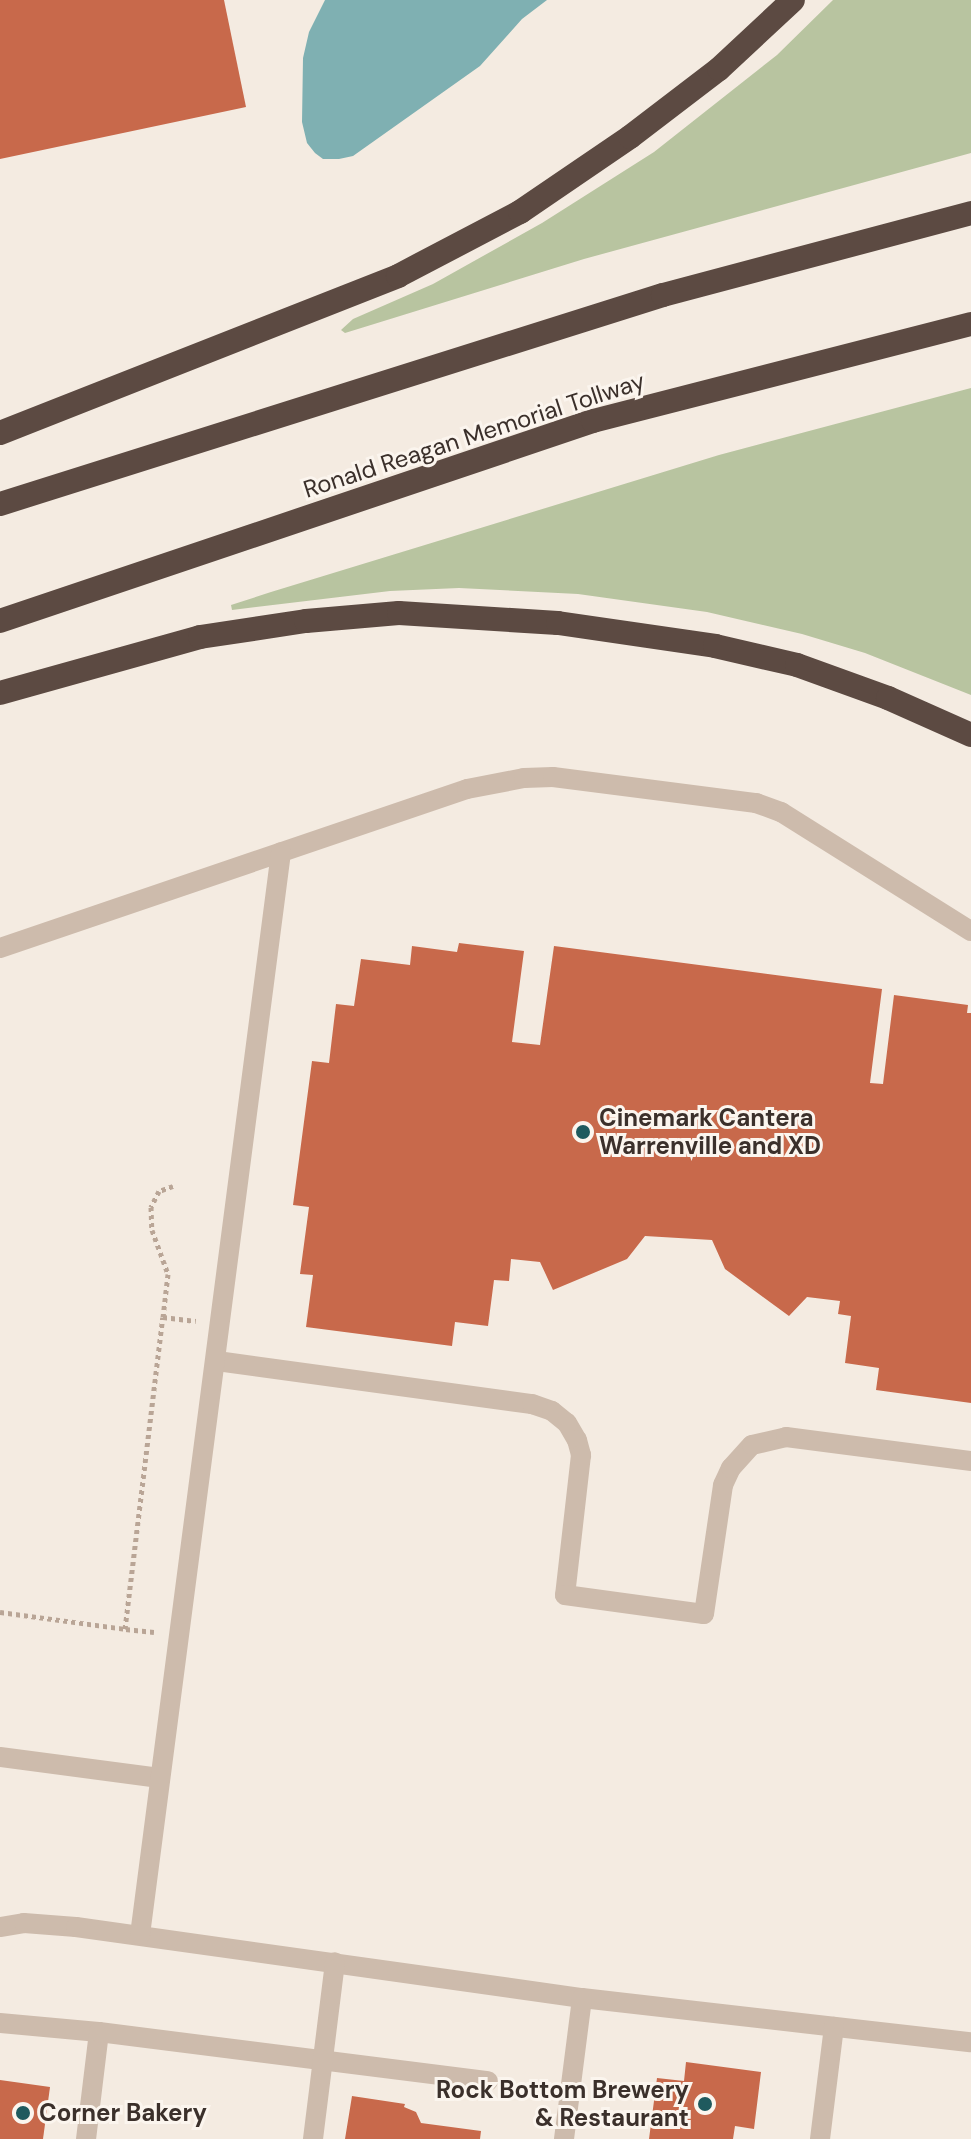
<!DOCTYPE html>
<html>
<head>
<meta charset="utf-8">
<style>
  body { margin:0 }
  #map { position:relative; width:971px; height:2139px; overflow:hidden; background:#f4ebe1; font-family:"DM Sans",sans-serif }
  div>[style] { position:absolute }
  .green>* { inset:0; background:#b8c4a0 }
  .water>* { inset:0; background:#7fb0b2 }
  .building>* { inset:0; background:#c8694b }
  .path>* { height:5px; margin-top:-2.5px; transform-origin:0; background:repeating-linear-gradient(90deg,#b9a596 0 4px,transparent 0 8px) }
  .lane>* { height:20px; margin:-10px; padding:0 10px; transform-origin:10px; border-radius:10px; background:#cdbbac }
  .highway>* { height:24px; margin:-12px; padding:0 12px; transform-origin:12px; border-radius:12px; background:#5c4a42 }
  .dots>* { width:22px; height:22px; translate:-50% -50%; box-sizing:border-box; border:4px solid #fbf5ee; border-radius:50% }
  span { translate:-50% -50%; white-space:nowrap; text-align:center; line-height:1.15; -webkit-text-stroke:6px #fbf5ee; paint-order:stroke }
  .street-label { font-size:24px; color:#3b302b }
  .poi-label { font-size:24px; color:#3b302b; font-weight:700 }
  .left { translate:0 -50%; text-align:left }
  .right { translate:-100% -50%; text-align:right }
</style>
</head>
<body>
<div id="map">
  <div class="green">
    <div style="clip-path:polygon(833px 0,971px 0,971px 153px,584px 259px,345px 333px,341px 330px,353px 319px,433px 284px,542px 223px,654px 152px,777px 55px)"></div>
    <div style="clip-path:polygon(971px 388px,971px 695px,865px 653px,802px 634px,707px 612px,578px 594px,459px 588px,390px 591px,232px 610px,231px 605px,271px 592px,719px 455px)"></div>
  </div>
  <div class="water">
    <div style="clip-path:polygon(325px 0,547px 0,522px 19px,480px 66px,353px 156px,339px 159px,323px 159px,315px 153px,307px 143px,302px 122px,303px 58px,309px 32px)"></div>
  </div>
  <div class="building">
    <div style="clip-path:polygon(0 0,224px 0,246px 107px,0 159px)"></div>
    <div style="clip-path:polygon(459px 943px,524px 951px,512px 1042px,540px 1045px,554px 946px,882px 989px,870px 1083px,883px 1084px,894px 995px,968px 1005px,967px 1013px,971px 1013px,971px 1403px,876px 1390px,879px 1368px,845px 1363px,851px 1316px,838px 1314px,840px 1301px,807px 1297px,789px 1316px,725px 1269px,712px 1240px,645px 1236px,627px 1259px,553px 1290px,540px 1262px,511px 1259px,509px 1281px,494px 1280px,488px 1326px,455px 1322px,452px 1346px,306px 1327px,313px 1275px,300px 1274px,309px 1207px,293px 1205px,312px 1061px,329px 1063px,336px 1004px,354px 1006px,361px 959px,410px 965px,412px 946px,457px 952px)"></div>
    <div style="clip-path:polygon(686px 2062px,761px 2072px,754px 2129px,735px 2126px,733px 2139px,649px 2139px,657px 2078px,684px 2081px)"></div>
    <div style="clip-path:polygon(0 2080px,50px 2087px,43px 2139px,0 2139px)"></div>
    <div style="clip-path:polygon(352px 2096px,405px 2104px,404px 2107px,416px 2112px,421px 2123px,481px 2131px,480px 2139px,345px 2139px)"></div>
  </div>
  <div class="path">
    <div style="left:173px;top:1186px;width:15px;rotate:160deg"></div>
    <div style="left:159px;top:1191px;width:18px;rotate:117deg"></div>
    <div style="left:151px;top:1207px;width:23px;rotate:88deg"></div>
    <div style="left:152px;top:1230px;width:47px;rotate:70deg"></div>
    <div style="left:168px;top:1274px;width:43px;rotate:96.6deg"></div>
    <div style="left:163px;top:1317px;width:33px;rotate:7deg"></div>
    <div style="left:0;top:1612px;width:126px;rotate:7.7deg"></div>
    <div style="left:154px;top:1632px;width:29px;rotate:-174deg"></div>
    <div style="left:125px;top:1629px;width:314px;rotate:-83.1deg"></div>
  </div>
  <div class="lane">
    <div style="left:0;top:948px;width:493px;rotate:-18.8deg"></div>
    <div style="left:467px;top:789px;width:58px;rotate:-10.9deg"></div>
    <div style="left:524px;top:778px;width:29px;rotate:-2deg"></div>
    <div style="left:553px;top:777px;width:205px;rotate:7.3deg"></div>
    <div style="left:756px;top:803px;width:27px;rotate:20deg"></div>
    <div style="left:781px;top:812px;width:224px;rotate:32.1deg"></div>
    <div style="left:217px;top:1361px;width:318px;rotate:7.8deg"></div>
    <div style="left:532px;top:1404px;width:21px;rotate:19deg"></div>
    <div style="left:552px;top:1411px;width:19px;rotate:39deg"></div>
    <div style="left:567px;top:1423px;width:20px;rotate:60deg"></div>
    <div style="left:577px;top:1440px;width:16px;rotate:75deg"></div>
    <div style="left:581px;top:1455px;width:141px;rotate:96.5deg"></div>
    <div style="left:565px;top:1595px;width:140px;rotate:7.8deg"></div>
    <div style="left:704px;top:1614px;width:130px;rotate:-81.6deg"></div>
    <div style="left:723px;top:1485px;width:19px;rotate:-65deg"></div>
    <div style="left:731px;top:1468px;width:31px;rotate:-48deg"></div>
    <div style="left:752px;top:1445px;width:35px;rotate:-13deg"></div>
    <div style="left:786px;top:1437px;width:187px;rotate:7.4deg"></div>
    <div style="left:0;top:1757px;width:161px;rotate:7.5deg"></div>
    <div style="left:0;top:1927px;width:24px;rotate:-9deg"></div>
    <div style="left:24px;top:1923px;width:52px;rotate:4.4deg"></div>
    <div style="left:76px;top:1927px;width:511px;rotate:7.99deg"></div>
    <div style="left:582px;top:1998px;width:391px;rotate:6.5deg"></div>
    <div style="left:140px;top:1935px;width:1092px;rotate:-82.58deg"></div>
    <div style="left:0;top:2023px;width:99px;rotate:5.2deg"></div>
    <div style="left:99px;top:2032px;width:108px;rotate:96.9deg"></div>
    <div style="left:99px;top:2032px;width:392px;rotate:7.2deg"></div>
    <div style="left:313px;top:2139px;width:178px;rotate:-82.9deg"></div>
    <div style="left:564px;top:2139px;width:142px;rotate:-82.7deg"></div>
    <div style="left:820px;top:2139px;width:113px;rotate:-82.9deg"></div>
  </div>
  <div class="highway">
    <div style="left:0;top:433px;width:428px;rotate:-21.5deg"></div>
    <div style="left:398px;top:276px;width:138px;rotate:-27.7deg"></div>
    <div style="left:520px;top:212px;width:133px;rotate:-34.3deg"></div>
    <div style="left:630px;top:137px;width:112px;rotate:-37.4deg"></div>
    <div style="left:719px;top:69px;width:101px;rotate:-43deg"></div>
    <div style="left:0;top:504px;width:695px;rotate:-17.5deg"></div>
    <div style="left:663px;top:295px;width:319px;rotate:-14.9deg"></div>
    <div style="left:0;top:621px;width:626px;rotate:-18.64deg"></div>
    <div style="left:593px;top:421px;width:390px;rotate:-14.4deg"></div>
    <div style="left:0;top:693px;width:208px;rotate:-15.6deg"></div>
    <div style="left:200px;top:637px;width:107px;rotate:-8.6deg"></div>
    <div style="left:306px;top:621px;width:93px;rotate:-4.9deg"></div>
    <div style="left:399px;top:613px;width:159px;rotate:3.6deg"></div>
    <div style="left:558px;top:623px;width:159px;rotate:8.3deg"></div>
    <div style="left:715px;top:646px;width:84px;rotate:13deg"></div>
    <div style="left:797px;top:665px;width:97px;rotate:19.9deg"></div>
    <div style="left:888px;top:698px;width:91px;rotate:24deg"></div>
  </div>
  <div class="dots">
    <div style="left:583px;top:1132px;background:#1f5a5e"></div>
    <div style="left:705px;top:2104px;background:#1f5a5e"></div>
    <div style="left:23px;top:2113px;background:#1f5a5e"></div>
  </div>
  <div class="street-label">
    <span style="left:474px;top:435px;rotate:-18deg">Ronald Reagan Memorial Tollway</span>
  </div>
  <div class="poi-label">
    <span class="left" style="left:599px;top:1132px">Cinemark Cantera<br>Warrenville and XD</span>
    <span class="right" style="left:689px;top:2104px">Rock Bottom Brewery<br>&amp; Restaurant</span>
    <span class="left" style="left:39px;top:2113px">Corner Bakery</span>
  </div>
</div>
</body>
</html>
